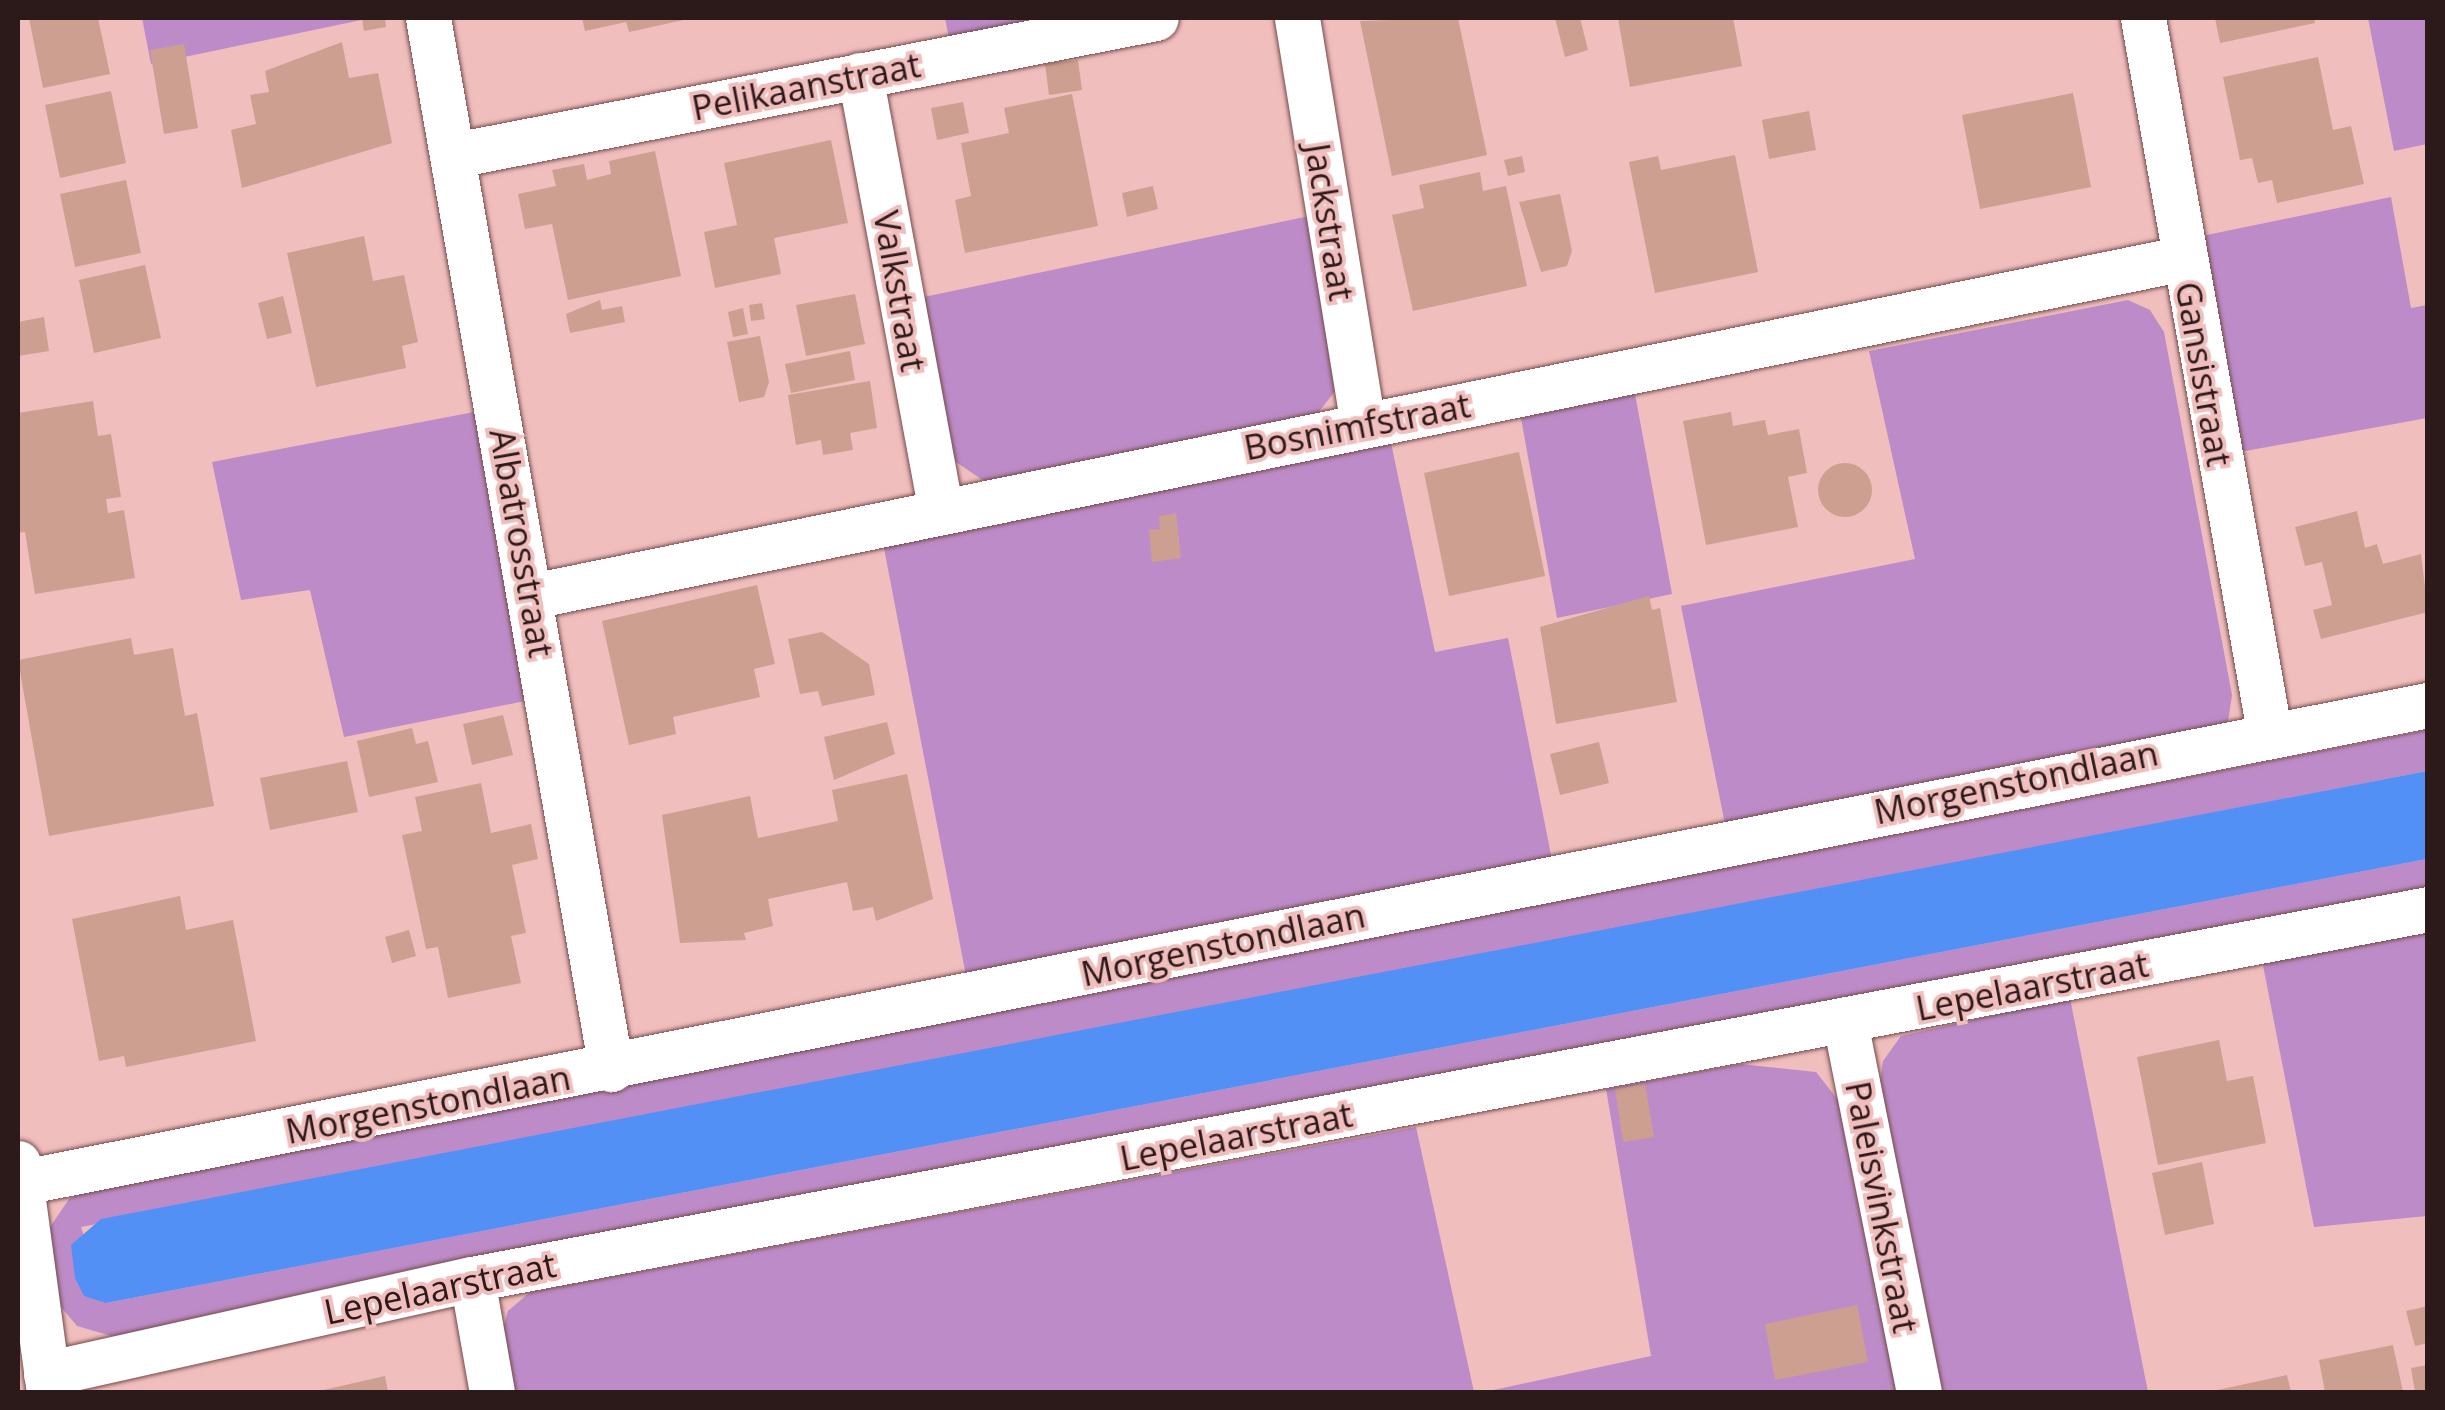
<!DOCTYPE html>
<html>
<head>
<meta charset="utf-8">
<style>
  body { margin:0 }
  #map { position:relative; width:2445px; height:1410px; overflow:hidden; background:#f0bebd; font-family:"Open Sans",sans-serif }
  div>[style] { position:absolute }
  .green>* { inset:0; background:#bd8cc8 }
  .water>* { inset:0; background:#5390f5 }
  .building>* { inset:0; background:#cc9f90 }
  .round { border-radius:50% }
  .roads { filter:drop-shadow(0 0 2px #744b4a) drop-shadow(0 0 2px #744b4a) }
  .minor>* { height:45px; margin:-22.5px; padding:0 22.5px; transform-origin:22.5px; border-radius:22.5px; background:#fff }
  span { translate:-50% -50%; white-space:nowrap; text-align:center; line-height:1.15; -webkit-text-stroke:8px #f0bebd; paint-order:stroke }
  .street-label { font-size:35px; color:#2c1a1a }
  .frame { position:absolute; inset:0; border:20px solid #2c1a1a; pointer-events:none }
</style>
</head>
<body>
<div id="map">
  <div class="green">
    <div style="clip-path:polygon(142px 18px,371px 18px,151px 64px)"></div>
    <div style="clip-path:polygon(945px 18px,1083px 18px,950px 44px)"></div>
    <div style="clip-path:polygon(2368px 18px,2427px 18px,2427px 144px,2394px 151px)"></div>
    <div style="clip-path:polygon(2391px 197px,2411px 308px,2427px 305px,2427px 418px,2229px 454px,2192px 238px)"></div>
    <div style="clip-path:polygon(1309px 216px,1339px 386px,1314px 418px,984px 481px,950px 458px,919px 298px)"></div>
    <div style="clip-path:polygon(2128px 300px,2150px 310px,2164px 332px,2232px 695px,2228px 722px,1727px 834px,1681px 606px,1915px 559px,1869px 351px)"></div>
    <div style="clip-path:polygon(1635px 394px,1672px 594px,1557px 618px,1521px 418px)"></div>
    <div style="clip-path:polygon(474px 412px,525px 701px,344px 737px,310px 590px,241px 600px,212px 462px)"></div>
    <div style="clip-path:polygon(1390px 438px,1435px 652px,1508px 638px,1553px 865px,967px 981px,883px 543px)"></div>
    <div style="clip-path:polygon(2427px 730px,2427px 771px,81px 1227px,106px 1303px,2427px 859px,2427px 895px,115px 1337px,77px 1326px,56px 1301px,46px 1233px,69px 1199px,86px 1190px)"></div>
    <div style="clip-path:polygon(2426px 929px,2427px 1216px,2314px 1227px,2262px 960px)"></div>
    <div style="clip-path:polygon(2070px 998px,2148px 1392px,1936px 1392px,1878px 1095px,1883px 1061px,1901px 1036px)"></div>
    <div style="clip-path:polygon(1741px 1064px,1816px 1072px,1839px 1101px,1902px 1392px,1484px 1392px,1651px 1356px,1606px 1089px)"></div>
    <div style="clip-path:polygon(1416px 1127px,1474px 1392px,508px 1392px,499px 1342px,508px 1311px,530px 1292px)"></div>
  </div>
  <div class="water">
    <div style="clip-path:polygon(2427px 771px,2427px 859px,106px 1303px,84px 1296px,75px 1278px,71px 1245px,101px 1219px)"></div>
  </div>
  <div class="building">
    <div style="clip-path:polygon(29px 18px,98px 18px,110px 74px,43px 88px)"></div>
    <div style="clip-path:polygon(362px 18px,385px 18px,386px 27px,364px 31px)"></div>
    <div style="clip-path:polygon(582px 18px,688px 18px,688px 19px,629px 32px,626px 22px,585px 31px)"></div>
    <div style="clip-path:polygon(1458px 18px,1487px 155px,1392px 176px,1360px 21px)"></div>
    <div style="clip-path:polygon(1555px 18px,1580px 18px,1588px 50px,1565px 57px)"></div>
    <div style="clip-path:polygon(1618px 18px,1733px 18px,1742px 66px,1630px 87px)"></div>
    <div style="clip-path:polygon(2215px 18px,2314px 18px,2315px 23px,2220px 43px)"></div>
    <div style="clip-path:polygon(342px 42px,349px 78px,378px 73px,392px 143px,242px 188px,231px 130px,256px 124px,250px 95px,269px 92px,265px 71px)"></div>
    <div style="clip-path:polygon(184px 44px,198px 128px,164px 134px,150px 50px)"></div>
    <div style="clip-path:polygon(2318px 57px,2333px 130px,2351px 126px,2364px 184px,2277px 203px,2272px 180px,2258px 183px,2252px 158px,2240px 160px,2223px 77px)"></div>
    <div style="clip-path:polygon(1078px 60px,1082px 90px,1049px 95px,1045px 64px)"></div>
    <div style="clip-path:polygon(111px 91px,126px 163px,60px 178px,45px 105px)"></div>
    <div style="clip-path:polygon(2073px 93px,2091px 187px,1980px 209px,1962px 115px)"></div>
    <div style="clip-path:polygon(1072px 94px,1098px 226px,965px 253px,955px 200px,971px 196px,961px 143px,1009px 133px,1004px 108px)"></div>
    <div style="clip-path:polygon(963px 102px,969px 133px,937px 140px,931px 108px)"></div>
    <div style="clip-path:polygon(1809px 111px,1816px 150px,1769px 159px,1762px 120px)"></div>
    <div style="clip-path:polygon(831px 140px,848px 223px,774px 238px,781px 274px,715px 288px,704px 232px,737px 225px,724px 163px)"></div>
    <div style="clip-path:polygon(655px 151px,681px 276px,568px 300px,552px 224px,525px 229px,518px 194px,556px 186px,552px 170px,584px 164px,587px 180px,611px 174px,609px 161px)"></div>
    <div style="clip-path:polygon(1735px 155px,1758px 272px,1655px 293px,1629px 162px,1658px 156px,1661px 170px)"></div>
    <div style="clip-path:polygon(1522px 156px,1525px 172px,1508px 176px,1504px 160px)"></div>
    <div style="clip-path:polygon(1480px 172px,1483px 191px,1506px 186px,1527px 286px,1413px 311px,1392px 215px,1424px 208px,1419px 185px)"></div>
    <div style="clip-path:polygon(126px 180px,141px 253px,75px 267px,60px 194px)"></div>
    <div style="clip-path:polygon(1153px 186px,1158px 209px,1127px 217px,1122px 193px)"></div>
    <div style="clip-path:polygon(1560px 194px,1572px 251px,1567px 266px,1541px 272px,1519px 202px)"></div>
    <div style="clip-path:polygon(364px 236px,373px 281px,404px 275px,418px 342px,402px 346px,406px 368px,316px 387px,287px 253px)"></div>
    <div style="clip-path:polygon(145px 265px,161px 338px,94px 353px,79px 280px)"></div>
    <div style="clip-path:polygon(855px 294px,865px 344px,806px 356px,796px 305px)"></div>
    <div style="clip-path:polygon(283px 296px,292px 333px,267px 339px,258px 303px)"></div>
    <div style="clip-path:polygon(600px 300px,602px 310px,622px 306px,625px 322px,570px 333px,566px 314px)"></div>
    <div style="clip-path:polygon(762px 303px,765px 319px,751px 321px,749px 305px)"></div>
    <div style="clip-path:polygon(743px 308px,748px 334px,733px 337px,728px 312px)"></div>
    <div style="clip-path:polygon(44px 317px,49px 351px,18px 356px,18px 322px)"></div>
    <div style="clip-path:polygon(760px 336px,769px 382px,764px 397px,739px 402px,727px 342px)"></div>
    <div style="clip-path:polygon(850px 351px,855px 380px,791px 393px,785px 364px)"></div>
    <div style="clip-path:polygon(870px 381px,877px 428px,850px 433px,853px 450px,823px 455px,821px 440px,796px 445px,788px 395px)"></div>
    <div style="clip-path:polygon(93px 401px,98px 436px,111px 434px,121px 497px,106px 499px,108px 513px,124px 510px,135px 578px,35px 594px,25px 532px,18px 533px,18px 413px)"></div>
    <div style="clip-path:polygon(1731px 412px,1733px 426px,1765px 420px,1768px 435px,1799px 429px,1807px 473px,1788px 477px,1798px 527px,1706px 545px,1683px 421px)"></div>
    <div style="clip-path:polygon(1519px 452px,1545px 576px,1449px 596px,1424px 473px)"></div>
    <div class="round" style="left:1818px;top:463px;width:54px;height:54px"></div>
    <div style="clip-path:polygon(2357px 511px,2365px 548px,2377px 544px,2383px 564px,2421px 554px,2428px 612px,2321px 639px,2313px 610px,2332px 605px,2322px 562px,2305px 566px,2295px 527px)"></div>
    <div style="clip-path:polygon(1176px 513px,1181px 558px,1152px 562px,1149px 530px,1160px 529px,1159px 516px)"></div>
    <div style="clip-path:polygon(757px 585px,775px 664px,754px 669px,760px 697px,673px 717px,676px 734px,629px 745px,602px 621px)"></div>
    <div style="clip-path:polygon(1649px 596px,1652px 610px,1660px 608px,1677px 702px,1556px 724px,1540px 627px)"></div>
    <div style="clip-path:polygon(822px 632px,869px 664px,875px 695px,822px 706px,818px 691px,800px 694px,788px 639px)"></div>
    <div style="clip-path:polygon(131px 638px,134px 655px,173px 648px,185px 716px,197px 713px,214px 806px,49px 836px,18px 660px)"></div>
    <div style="clip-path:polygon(503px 715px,513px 755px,472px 765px,463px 724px)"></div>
    <div style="clip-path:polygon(887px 722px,895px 754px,834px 780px,824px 737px)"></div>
    <div style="clip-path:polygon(412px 728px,416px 744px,428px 741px,438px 782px,369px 797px,357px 741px)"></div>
    <div style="clip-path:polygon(1599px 742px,1609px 783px,1560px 795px,1550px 754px)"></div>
    <div style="clip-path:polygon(347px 761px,358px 812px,270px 830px,260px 778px)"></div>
    <div style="clip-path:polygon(907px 774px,933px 899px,876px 921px,873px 907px,853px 911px,847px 882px,768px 899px,773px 926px,744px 933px,746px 940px,680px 943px,662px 815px,750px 796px,758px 838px,838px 821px,832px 790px)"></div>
    <div style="clip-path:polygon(481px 783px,491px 833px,531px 824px,538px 859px,512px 865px,526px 933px,511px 936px,521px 983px,448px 998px,438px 947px,426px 949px,402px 835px,422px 831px,415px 797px)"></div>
    <div style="clip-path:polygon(180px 896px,186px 930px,233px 920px,256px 1041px,126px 1067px,124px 1056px,99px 1061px,72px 919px)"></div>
    <div style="clip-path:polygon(409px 930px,416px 956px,392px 963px,385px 937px)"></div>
    <div style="clip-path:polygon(2219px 1040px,2227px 1081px,2253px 1076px,2266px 1143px,2158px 1165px,2137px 1057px)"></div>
    <div style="clip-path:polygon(1645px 1084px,1654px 1137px,1623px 1142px,1615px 1089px)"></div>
    <div style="clip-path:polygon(2202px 1162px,2214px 1224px,2165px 1235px,2152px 1173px)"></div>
    <div style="clip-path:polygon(1857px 1305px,1868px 1362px,1775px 1380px,1765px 1324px)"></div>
    <div style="clip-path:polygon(2428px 1306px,2428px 1343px,2415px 1346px,2406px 1311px)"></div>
    <div style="clip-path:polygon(2393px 1345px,2403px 1392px,2325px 1392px,2319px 1360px)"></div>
    <div style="clip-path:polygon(2428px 1365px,2428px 1392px,2415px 1392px,2411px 1368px)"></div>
    <div style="clip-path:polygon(2287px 1375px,2291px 1392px,2213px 1392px,2213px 1391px)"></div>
    <div style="clip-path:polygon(385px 1376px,388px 1392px,319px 1392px,319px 1391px)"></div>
  </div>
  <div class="roads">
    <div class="minor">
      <div style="left:428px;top:18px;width:1067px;rotate:80.12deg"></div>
      <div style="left:1297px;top:18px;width:413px;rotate:80.8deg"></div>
      <div style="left:2143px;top:18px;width:724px;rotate:79.98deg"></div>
      <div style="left:860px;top:75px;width:439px;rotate:79.5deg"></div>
      <div style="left:455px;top:155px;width:714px;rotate:-11.06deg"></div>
      <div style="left:532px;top:596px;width:1686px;rotate:-11.56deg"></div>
      <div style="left:1845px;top:1022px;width:377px;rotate:78.7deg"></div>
      <div style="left:18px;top:1163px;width:231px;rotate:82.3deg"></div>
      <div style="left:18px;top:1183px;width:2457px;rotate:-11.22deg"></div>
      <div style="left:472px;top:1279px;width:115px;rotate:80deg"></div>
      <div style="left:46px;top:1374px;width:436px;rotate:-12.6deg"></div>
      <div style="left:472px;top:1279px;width:1991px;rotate:-10.71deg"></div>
    </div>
  </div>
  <div class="street-label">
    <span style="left:806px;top:86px;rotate:-11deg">Pelikaanstraat</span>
    <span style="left:1330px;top:222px;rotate:81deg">Jackstraat</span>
    <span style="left:900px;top:291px;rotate:80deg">Valkstraat</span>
    <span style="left:2204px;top:374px;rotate:80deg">Gansistraat</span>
    <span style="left:1357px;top:426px;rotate:-11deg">Bosnimfstraat</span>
    <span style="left:522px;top:543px;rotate:80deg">Albatrosstraat</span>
    <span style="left:2016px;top:782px;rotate:-12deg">Morgenstondlaan</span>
    <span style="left:1223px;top:944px;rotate:-12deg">Morgenstondlaan</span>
    <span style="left:2032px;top:986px;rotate:-11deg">Lepelaarstraat</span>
    <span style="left:428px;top:1104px;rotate:-11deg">Morgenstondlaan</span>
    <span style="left:1236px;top:1136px;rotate:-11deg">Lepelaarstraat</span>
    <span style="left:1882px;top:1207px;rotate:79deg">Paleisvinkstraat</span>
    <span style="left:440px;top:1288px;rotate:-12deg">Lepelaarstraat</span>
  </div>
  <div class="frame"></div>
</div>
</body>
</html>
